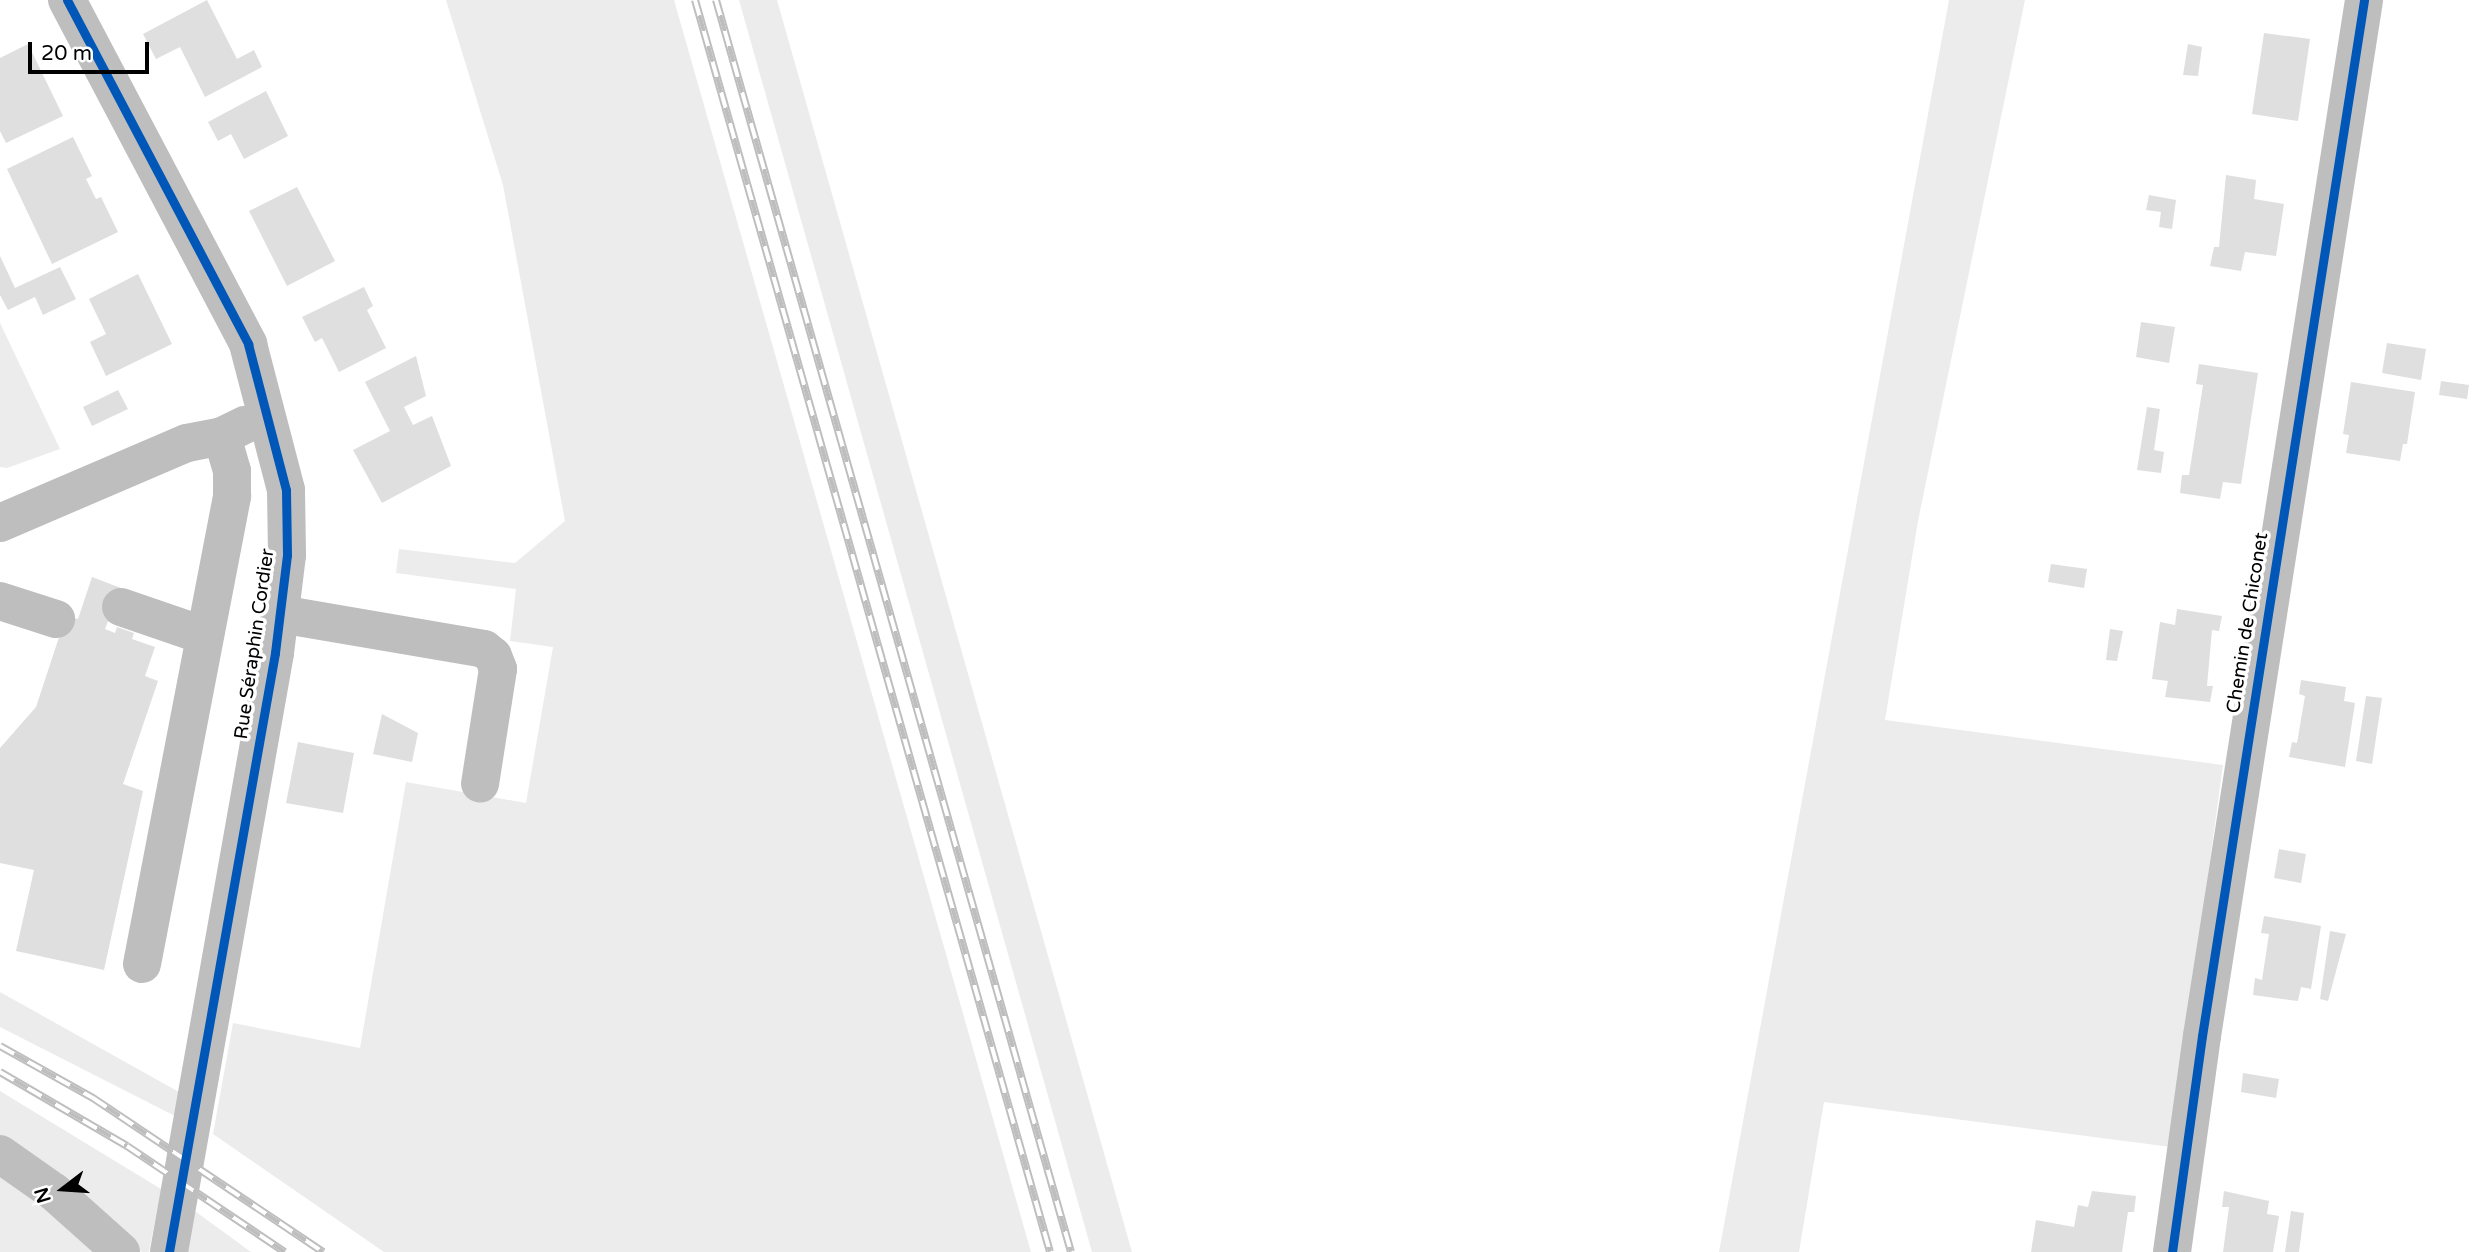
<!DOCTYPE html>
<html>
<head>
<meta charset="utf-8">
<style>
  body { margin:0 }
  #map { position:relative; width:2475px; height:1252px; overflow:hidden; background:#fff; font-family:"Varela Round",sans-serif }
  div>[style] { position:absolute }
  .green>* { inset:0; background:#ececec }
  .building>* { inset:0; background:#dfdfdf }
  .minor>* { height:38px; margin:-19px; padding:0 19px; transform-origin:19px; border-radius:19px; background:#bebebe }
  .rail>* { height:8px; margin-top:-4px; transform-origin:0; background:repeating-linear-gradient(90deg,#fff 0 16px,#bebebe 0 32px); box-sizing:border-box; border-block:2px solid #bebebe }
  .cycleway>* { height:9px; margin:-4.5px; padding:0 4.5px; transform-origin:4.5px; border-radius:4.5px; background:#0057b8 }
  span { translate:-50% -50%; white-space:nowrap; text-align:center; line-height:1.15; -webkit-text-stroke:7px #fff; paint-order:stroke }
  .street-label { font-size:19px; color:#000 }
  .north { position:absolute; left:28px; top:1154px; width:70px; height:70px; -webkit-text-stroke:5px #fff; paint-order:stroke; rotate:253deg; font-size:19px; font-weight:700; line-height:28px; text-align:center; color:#000 }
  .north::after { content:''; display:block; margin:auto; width:24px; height:32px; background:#000; clip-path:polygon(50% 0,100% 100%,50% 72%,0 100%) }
  .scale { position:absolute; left:28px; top:42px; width:121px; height:32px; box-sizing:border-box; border:4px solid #000; border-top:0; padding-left:9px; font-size:21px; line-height:24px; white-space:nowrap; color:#000; -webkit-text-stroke:5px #fff; paint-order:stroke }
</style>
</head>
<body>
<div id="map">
  <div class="green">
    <div style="clip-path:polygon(446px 0,674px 0,1031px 1252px,384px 1252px,213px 1134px,233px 1023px,360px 1048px,406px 782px,526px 803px,553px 647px,510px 641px,516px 589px,396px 573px,399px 549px,515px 563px,565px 521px,503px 185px)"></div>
    <div style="clip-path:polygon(739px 0,777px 0,1132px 1252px,1092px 1252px)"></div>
    <div style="clip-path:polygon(1949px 0,2025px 0,1918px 521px,1885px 720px,2223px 765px,2171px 1147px,1824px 1102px,1799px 1252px,1719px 1252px)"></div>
    <div style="clip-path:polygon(0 323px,60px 449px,7px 468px,0 467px)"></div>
    <div style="clip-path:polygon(0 992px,179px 1092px,175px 1116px,0 1027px)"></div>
    <div style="clip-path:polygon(0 1091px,161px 1189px,149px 1252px,142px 1252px,29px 1155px,0 1137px)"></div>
    <div style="clip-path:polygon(0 1165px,103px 1252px,0 1252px)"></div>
    <div style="clip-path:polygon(192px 1209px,251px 1252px,185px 1252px)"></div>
  </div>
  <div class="building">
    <div style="clip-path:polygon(207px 0,237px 59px,254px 50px,262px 67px,205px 97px,180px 47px,156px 59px,143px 34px)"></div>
    <div style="clip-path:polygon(2264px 33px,2310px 39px,2298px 121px,2252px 114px)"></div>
    <div style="clip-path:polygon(28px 44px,63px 116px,6px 143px,0 131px,0 58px)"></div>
    <div style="clip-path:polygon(2188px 44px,2202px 47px,2198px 76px,2183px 75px)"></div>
    <div style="clip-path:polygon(266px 91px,288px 136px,244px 159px,231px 134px,218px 141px,208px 122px)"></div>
    <div style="clip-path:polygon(73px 137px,92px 176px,86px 179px,96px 199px,101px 197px,118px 232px,52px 264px,7px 169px)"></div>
    <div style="clip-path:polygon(2226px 175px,2256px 180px,2254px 199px,2284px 204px,2276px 256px,2245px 252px,2241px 271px,2210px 266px,2214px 247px,2219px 247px)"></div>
    <div style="clip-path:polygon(297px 187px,335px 261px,287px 286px,249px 211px)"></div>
    <div style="clip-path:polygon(2149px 195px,2176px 200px,2172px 229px,2159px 227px,2161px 212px,2146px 210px)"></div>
    <div style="clip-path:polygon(0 256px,15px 288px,60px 267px,76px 299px,43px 315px,35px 297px,8px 310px,0 295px)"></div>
    <div style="clip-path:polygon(138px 274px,172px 344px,106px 376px,90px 342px,106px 334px,89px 299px)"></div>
    <div style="clip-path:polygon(364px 287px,373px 306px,367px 310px,386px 348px,339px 372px,322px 338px,315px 342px,302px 317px)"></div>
    <div style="clip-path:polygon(2141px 322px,2175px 327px,2169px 363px,2136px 357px)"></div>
    <div style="clip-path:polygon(2387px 343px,2426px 349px,2421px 380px,2382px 373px)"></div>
    <div style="clip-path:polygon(416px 356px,426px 396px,404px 407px,413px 425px,432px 416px,451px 466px,382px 503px,353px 450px,390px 431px,365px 382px)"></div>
    <div style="clip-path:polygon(2199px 364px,2258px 373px,2241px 484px,2223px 482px,2220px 499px,2180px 493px,2182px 475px,2189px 475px,2203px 385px,2196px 384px)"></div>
    <div style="clip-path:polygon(2441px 381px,2469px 385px,2467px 399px,2439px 395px)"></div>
    <div style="clip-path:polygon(2351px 382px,2415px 392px,2407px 444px,2403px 444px,2400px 461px,2346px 453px,2349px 435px,2343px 434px)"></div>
    <div style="clip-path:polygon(118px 390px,128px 409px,92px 426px,83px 407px)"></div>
    <div style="clip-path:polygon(2147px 407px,2160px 409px,2154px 450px,2164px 452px,2161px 473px,2137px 470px)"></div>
    <div style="clip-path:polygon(2051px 564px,2087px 569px,2084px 588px,2048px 582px)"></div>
    <div style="clip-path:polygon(92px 577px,121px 588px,105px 629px,115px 633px,117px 627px,134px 633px,132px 639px,155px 647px,145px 676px,158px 681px,123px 784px,143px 791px,104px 970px,16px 951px,34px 870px,0 863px,0 748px,36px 707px,66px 616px,78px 619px)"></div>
    <div style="clip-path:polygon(2177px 609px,2222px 616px,2219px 631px,2212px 630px,2207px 686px,2213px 686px,2210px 702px,2165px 697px,2168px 681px,2152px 679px,2160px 622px,2175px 625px)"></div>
    <div style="clip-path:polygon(2110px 629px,2123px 631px,2117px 661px,2106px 660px)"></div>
    <div style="clip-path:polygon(2301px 680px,2346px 687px,2344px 701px,2355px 703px,2345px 767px,2289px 757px,2292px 742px,2297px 743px,2305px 696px,2299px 694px)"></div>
    <div style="clip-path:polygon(2366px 696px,2382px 698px,2372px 764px,2356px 761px)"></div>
    <div style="clip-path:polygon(382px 714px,418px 733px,412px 762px,373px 754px)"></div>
    <div style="clip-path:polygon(298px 742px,354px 753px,343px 813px,286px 803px)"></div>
    <div style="clip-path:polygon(2279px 849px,2306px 854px,2301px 883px,2274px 878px)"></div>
    <div style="clip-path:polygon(2264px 916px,2321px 926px,2311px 989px,2301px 987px,2298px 1001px,2253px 995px,2255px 978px,2262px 980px,2269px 934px,2261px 933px)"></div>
    <div style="clip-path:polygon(2330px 931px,2346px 934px,2328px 1001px,2320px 999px)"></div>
    <div style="clip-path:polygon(2243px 1073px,2279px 1079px,2276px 1098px,2241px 1092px)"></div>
    <div style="clip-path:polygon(2092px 1191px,2136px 1196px,2134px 1212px,2128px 1212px,2122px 1252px,2031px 1252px,2036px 1220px,2074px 1227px,2078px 1205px,2088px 1207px)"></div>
    <div style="clip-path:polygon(2224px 1191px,2269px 1201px,2267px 1214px,2279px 1216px,2273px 1252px,2223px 1252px,2229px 1207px,2222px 1207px)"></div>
    <div style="clip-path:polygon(2291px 1211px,2304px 1213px,2299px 1252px,2285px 1252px)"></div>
  </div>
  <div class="minor">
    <div style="left:67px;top:0;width:389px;rotate:62.2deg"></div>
    <div style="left:248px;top:344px;width:151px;rotate:75.4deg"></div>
    <div style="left:286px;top:490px;width:65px;rotate:89.1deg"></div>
    <div style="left:287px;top:555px;width:99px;rotate:97deg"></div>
    <div style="left:275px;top:653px;width:608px;rotate:100.04deg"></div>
    <div style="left:0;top:523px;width:203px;rotate:-23.2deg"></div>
    <div style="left:187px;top:443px;width:36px;rotate:-11deg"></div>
    <div style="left:222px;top:436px;width:25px;rotate:-26deg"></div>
    <div style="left:0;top:601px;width:59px;rotate:17.8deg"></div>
    <div style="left:121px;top:607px;width:87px;rotate:18.9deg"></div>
    <div style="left:280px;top:614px;width:207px;rotate:9.7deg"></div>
    <div style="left:484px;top:649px;width:11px;rotate:38deg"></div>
    <div style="left:493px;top:656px;width:14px;rotate:69deg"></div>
    <div style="left:498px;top:669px;width:116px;rotate:98.9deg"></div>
    <div style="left:142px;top:964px;width:477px;rotate:-79.1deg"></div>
    <div style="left:232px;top:496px;width:25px;rotate:-90deg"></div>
    <div style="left:232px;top:471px;width:36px;rotate:-106deg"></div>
    <div style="left:0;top:1154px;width:66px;rotate:35.1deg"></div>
    <div style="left:54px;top:1192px;width:90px;rotate:41.8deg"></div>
    <div style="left:2172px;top:1252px;width:218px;rotate:-82.1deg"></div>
    <div style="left:2202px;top:1036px;width:1049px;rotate:-81.11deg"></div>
  </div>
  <div class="rail">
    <div style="left:695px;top:0;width:1301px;rotate:74.17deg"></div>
    <div style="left:716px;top:0;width:1301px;rotate:74.17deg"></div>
    <div style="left:0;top:1046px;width:107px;rotate:29.2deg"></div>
    <div style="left:93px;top:1098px;width:277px;rotate:33.8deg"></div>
    <div style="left:0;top:1072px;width:147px;rotate:30.2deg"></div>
    <div style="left:127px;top:1146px;width:190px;rotate:33.9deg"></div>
  </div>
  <div class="cycleway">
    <div style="left:67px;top:0;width:389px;rotate:62.2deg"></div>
    <div style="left:248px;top:344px;width:151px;rotate:75.4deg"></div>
    <div style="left:286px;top:490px;width:65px;rotate:89.1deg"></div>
    <div style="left:287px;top:555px;width:99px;rotate:97deg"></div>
    <div style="left:275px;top:653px;width:608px;rotate:100.04deg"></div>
    <div style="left:2172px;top:1252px;width:218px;rotate:-82.1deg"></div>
    <div style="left:2202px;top:1036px;width:1049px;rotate:-81.11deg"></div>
  </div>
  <div class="street-label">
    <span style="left:2248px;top:623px;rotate:-81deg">Chemin de Chiconet</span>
    <span style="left:255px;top:644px;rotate:-82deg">Rue Séraphin Cordier</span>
  </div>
  <div class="north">N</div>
  <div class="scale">20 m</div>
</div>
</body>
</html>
